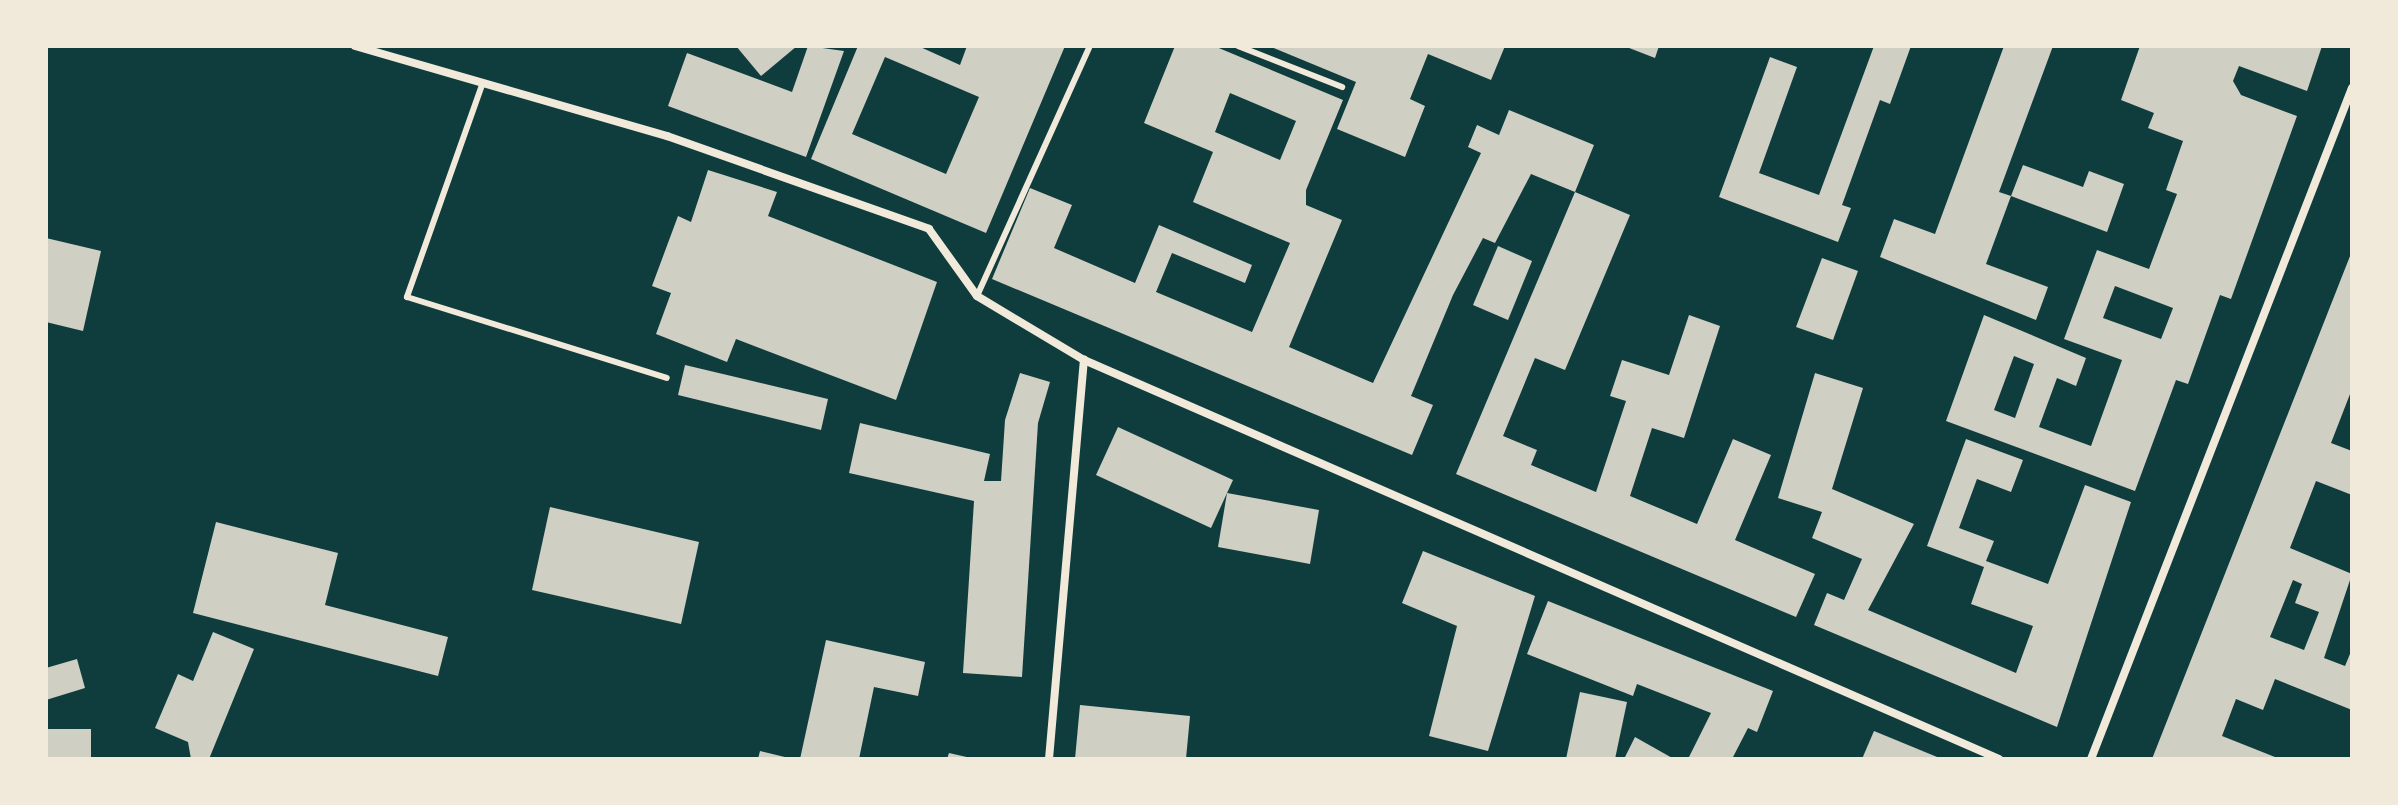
<!DOCTYPE html>
<html>
<head>
<meta charset="utf-8">
<style>
  body { margin:0 }
  #map { position:relative; width:2398px; height:805px; overflow:hidden; background:#0f3d3e; font-family:Montserrat,sans-serif }
  div>[style] { position:absolute }
  .building>* { inset:0; background:#cfcfc3 }
  .service>* { height:6px; margin:-3px; padding:0 3px; transform-origin:3px; border-radius:3px; background:#f1e9da }
  .minor>* { height:8px; margin:-4px; padding:0 4px; transform-origin:4px; border-radius:4px; background:#f1e9da }
  span { translate:-50% -50%; white-space:nowrap; text-align:center; line-height:1.15; -webkit-text-stroke:8px #f1e9da; paint-order:stroke }
  .frame { position:absolute; inset:0; border:48px solid #f1e9da; pointer-events:none }
</style>
</head>
<body>
<div id="map">
  <div class="building">
    <div style="clip-path:polygon(736px 46px,797px 46px,761px 76px)"></div>
    <div style="clip-path:polygon(808px 46px,844px 51px,806px 157px,668px 106px,687px 53px,792px 92px)"></div>
    <div style="clip-path:polygon(evenodd,858px 46px,918px 46px,960px 65px,967px 46px,1065px 46px,986px 233px,811px 159px,858px 46px,885px 57px,979px 97px,946px 174px,852px 134px,885px 57px)"></div>
    <div style="clip-path:polygon(evenodd,1175px 46px,1214px 46px,1343px 100px,1306px 190px,1306px 205px,1342px 220px,1289px 347px,1373px 383px,1481px 153px,1468px 147px,1477px 125px,1499px 135px,1509px 110px,1594px 145px,1575px 192px,1630px 215px,1565px 370px,1535px 358px,1503px 436px,1537px 450px,1531px 465px,1596px 492px,1626px 401px,1610px 396px,1622px 360px,1669px 375px,1689px 315px,1720px 326px,1684px 438px,1652px 428px,1630px 496px,1697px 524px,1733px 439px,1771px 455px,1735px 540px,1815px 574px,1796px 617px,1456px 474px,1575px 192px,1531px 174px,1495px 243px,1483px 238px,1453px 295px,1411px 396px,1433px 405px,1412px 455px,992px 279px,1030px 188px,1072px 205px,1054px 248px,1135px 283px,1159px 225px,1252px 265px,1245px 283px,1172px 253px,1156px 292px,1252px 332px,1290px 243px,1193px 202px,1213px 152px,1144px 123px,1175px 46px,1230px 93px,1296px 121px,1280px 160px,1215px 132px,1230px 93px)"></div>
    <div style="clip-path:polygon(1269px 46px,1370px 48px,1505px 46px,1491px 80px,1428px 54px,1410px 99px,1425px 106px,1405px 157px,1337px 129px,1356px 82px)"></div>
    <div style="clip-path:polygon(1624px 46px,1659px 46px,1655px 58px)"></div>
    <div style="clip-path:polygon(1874px 46px,1911px 46px,1890px 104px,1880px 100px,1842px 205px,1851px 208px,1838px 242px,1719px 197px,1770px 57px,1797px 67px,1759px 173px,1819px 195px)"></div>
    <div style="clip-path:polygon(2004px 46px,2053px 46px,1999px 192px,2011px 196px,2023px 165px,2083px 187px,2089px 171px,2124px 184px,2107px 232px,2011px 196px,1986px 264px,2048px 287px,2036px 320px,1880px 257px,1894px 219px,1935px 234px)"></div>
    <div style="clip-path:polygon(evenodd,2140px 46px,2322px 46px,2307px 91px,2239px 66px,2233px 81px,2241px 95px,2297px 116px,2231px 299px,2220px 295px,2188px 384px,2176px 380px,2135px 491px,1946px 421px,1984px 315px,2086px 358px,2076px 386px,2057px 378px,2039px 427px,2091px 446px,2122px 360px,2064px 339px,2097px 250px,2149px 269px,2177px 194px,2166px 190px,2183px 141px,2148px 128px,2154px 113px,2121px 100px,2140px 46px,2115px 286px,2173px 308px,2161px 339px,2103px 318px,2115px 286px,2140px 46px,2014px 356px,2034px 364px,2015px 418px,1994px 410px,2014px 356px)"></div>
    <div style="clip-path:polygon(708px 170px,777px 192px,768px 216px,937px 282px,896px 400px,736px 339px,727px 362px,656px 334px,671px 293px,652px 286px,678px 216px,691px 222px)"></div>
    <div style="clip-path:polygon(46px 238px,101px 251px,83px 331px,46px 322px)"></div>
    <div style="clip-path:polygon(1498px 246px,1532px 261px,1508px 320px,1473px 305px)"></div>
    <div style="clip-path:polygon(evenodd,2352px 251px,2352px 389px,2331px 443px,2352px 451px,2352px 495px,2316px 481px,2290px 548px,2352px 574px,2324px 658px,2345px 666px,2352px 649px,2352px 710px,2275px 679px,2263px 710px,2236px 699px,2222px 736px,2280px 759px,2152px 759px,2352px 251px,2293px 580px,2302px 584px,2295px 603px,2319px 612px,2304px 650px,2270px 637px,2293px 580px)"></div>
    <div style="clip-path:polygon(1822px 258px,1858px 271px,1833px 340px,1796px 327px)"></div>
    <div style="clip-path:polygon(685px 365px,828px 399px,821px 430px,678px 395px)"></div>
    <div style="clip-path:polygon(1020px 373px,1050px 382px,1038px 423px,1022px 677px,963px 673px,974px 501px,849px 473px,860px 423px,990px 454px,984px 481px,1001px 481px,1005px 420px)"></div>
    <div style="clip-path:polygon(1815px 373px,1863px 388px,1832px 489px,1914px 524px,1868px 610px,2016px 673px,2033px 626px,1971px 604px,1984px 567px,1927px 546px,1966px 439px,2023px 460px,2011px 492px,1977px 479px,1959px 528px,1994px 541px,1986px 561px,2048px 584px,2085px 485px,2131px 502px,2057px 727px,1814px 625px,1827px 593px,1844px 600px,1862px 559px,1812px 538px,1822px 512px,1778px 498px)"></div>
    <div style="clip-path:polygon(1118px 427px,1233px 480px,1211px 528px,1096px 475px)"></div>
    <div style="clip-path:polygon(1227px 493px,1319px 510px,1310px 564px,1218px 547px)"></div>
    <div style="clip-path:polygon(550px 507px,699px 542px,681px 624px,532px 590px)"></div>
    <div style="clip-path:polygon(216px 522px,338px 553px,325px 605px,448px 637px,438px 676px,193px 613px)"></div>
    <div style="clip-path:polygon(1423px 551px,1535px 596px,1488px 751px,1429px 736px,1457px 626px,1402px 603px)"></div>
    <div style="clip-path:polygon(1548px 601px,1773px 691px,1757px 732px,1748px 728px,1732px 759px,1688px 759px,1711px 713px,1637px 684px,1633px 696px,1527px 654px)"></div>
    <div style="clip-path:polygon(213px 632px,254px 649px,209px 759px,191px 759px,188px 742px,155px 728px,178px 674px,193px 681px)"></div>
    <div style="clip-path:polygon(826px 640px,925px 662px,918px 696px,874px 687px,859px 759px,800px 759px)"></div>
    <div style="clip-path:polygon(77px 659px,85px 688px,46px 700px,46px 668px)"></div>
    <div style="clip-path:polygon(1580px 692px,1627px 702px,1615px 759px,1566px 759px)"></div>
    <div style="clip-path:polygon(1080px 705px,1190px 716px,1186px 759px,1075px 759px)"></div>
    <div style="clip-path:polygon(46px 729px,91px 729px,91px 759px,46px 759px)"></div>
    <div style="clip-path:polygon(1874px 731px,1942px 759px,1862px 759px)"></div>
    <div style="clip-path:polygon(1635px 737px,1674px 759px,1624px 759px)"></div>
    <div style="clip-path:polygon(760px 751px,789px 758px,789px 759px,758px 759px)"></div>
    <div style="clip-path:polygon(949px 753px,971px 758px,971px 759px,947px 759px)"></div>
  </div>
  <div class="service">
    <div style="left:1238px;top:46px;width:112px;rotate:21.5deg"></div>
    <div style="left:482px;top:85px;width:225px;rotate:109.5deg"></div>
    <div style="left:407px;top:297px;width:272px;rotate:17.3deg"></div>
    <div style="left:977px;top:296px;width:274px;rotate:-65.7deg"></div>
  </div>
  <div class="minor">
    <div style="left:355px;top:46px;width:325px;rotate:16.1deg"></div>
    <div style="left:667px;top:136px;width:278px;rotate:19.5deg"></div>
    <div style="left:929px;top:229px;width:82px;rotate:54.4deg"></div>
    <div style="left:977px;top:296px;width:125px;rotate:30.9deg"></div>
    <div style="left:1084px;top:360px;width:998px;rotate:23.56deg"></div>
    <div style="left:1049px;top:759px;width:401px;rotate:-85deg"></div>
    <div style="left:2091px;top:759px;width:720px;rotate:-68.75deg"></div>
  </div>
  <div class="frame"></div>
</div>
</body>
</html>
